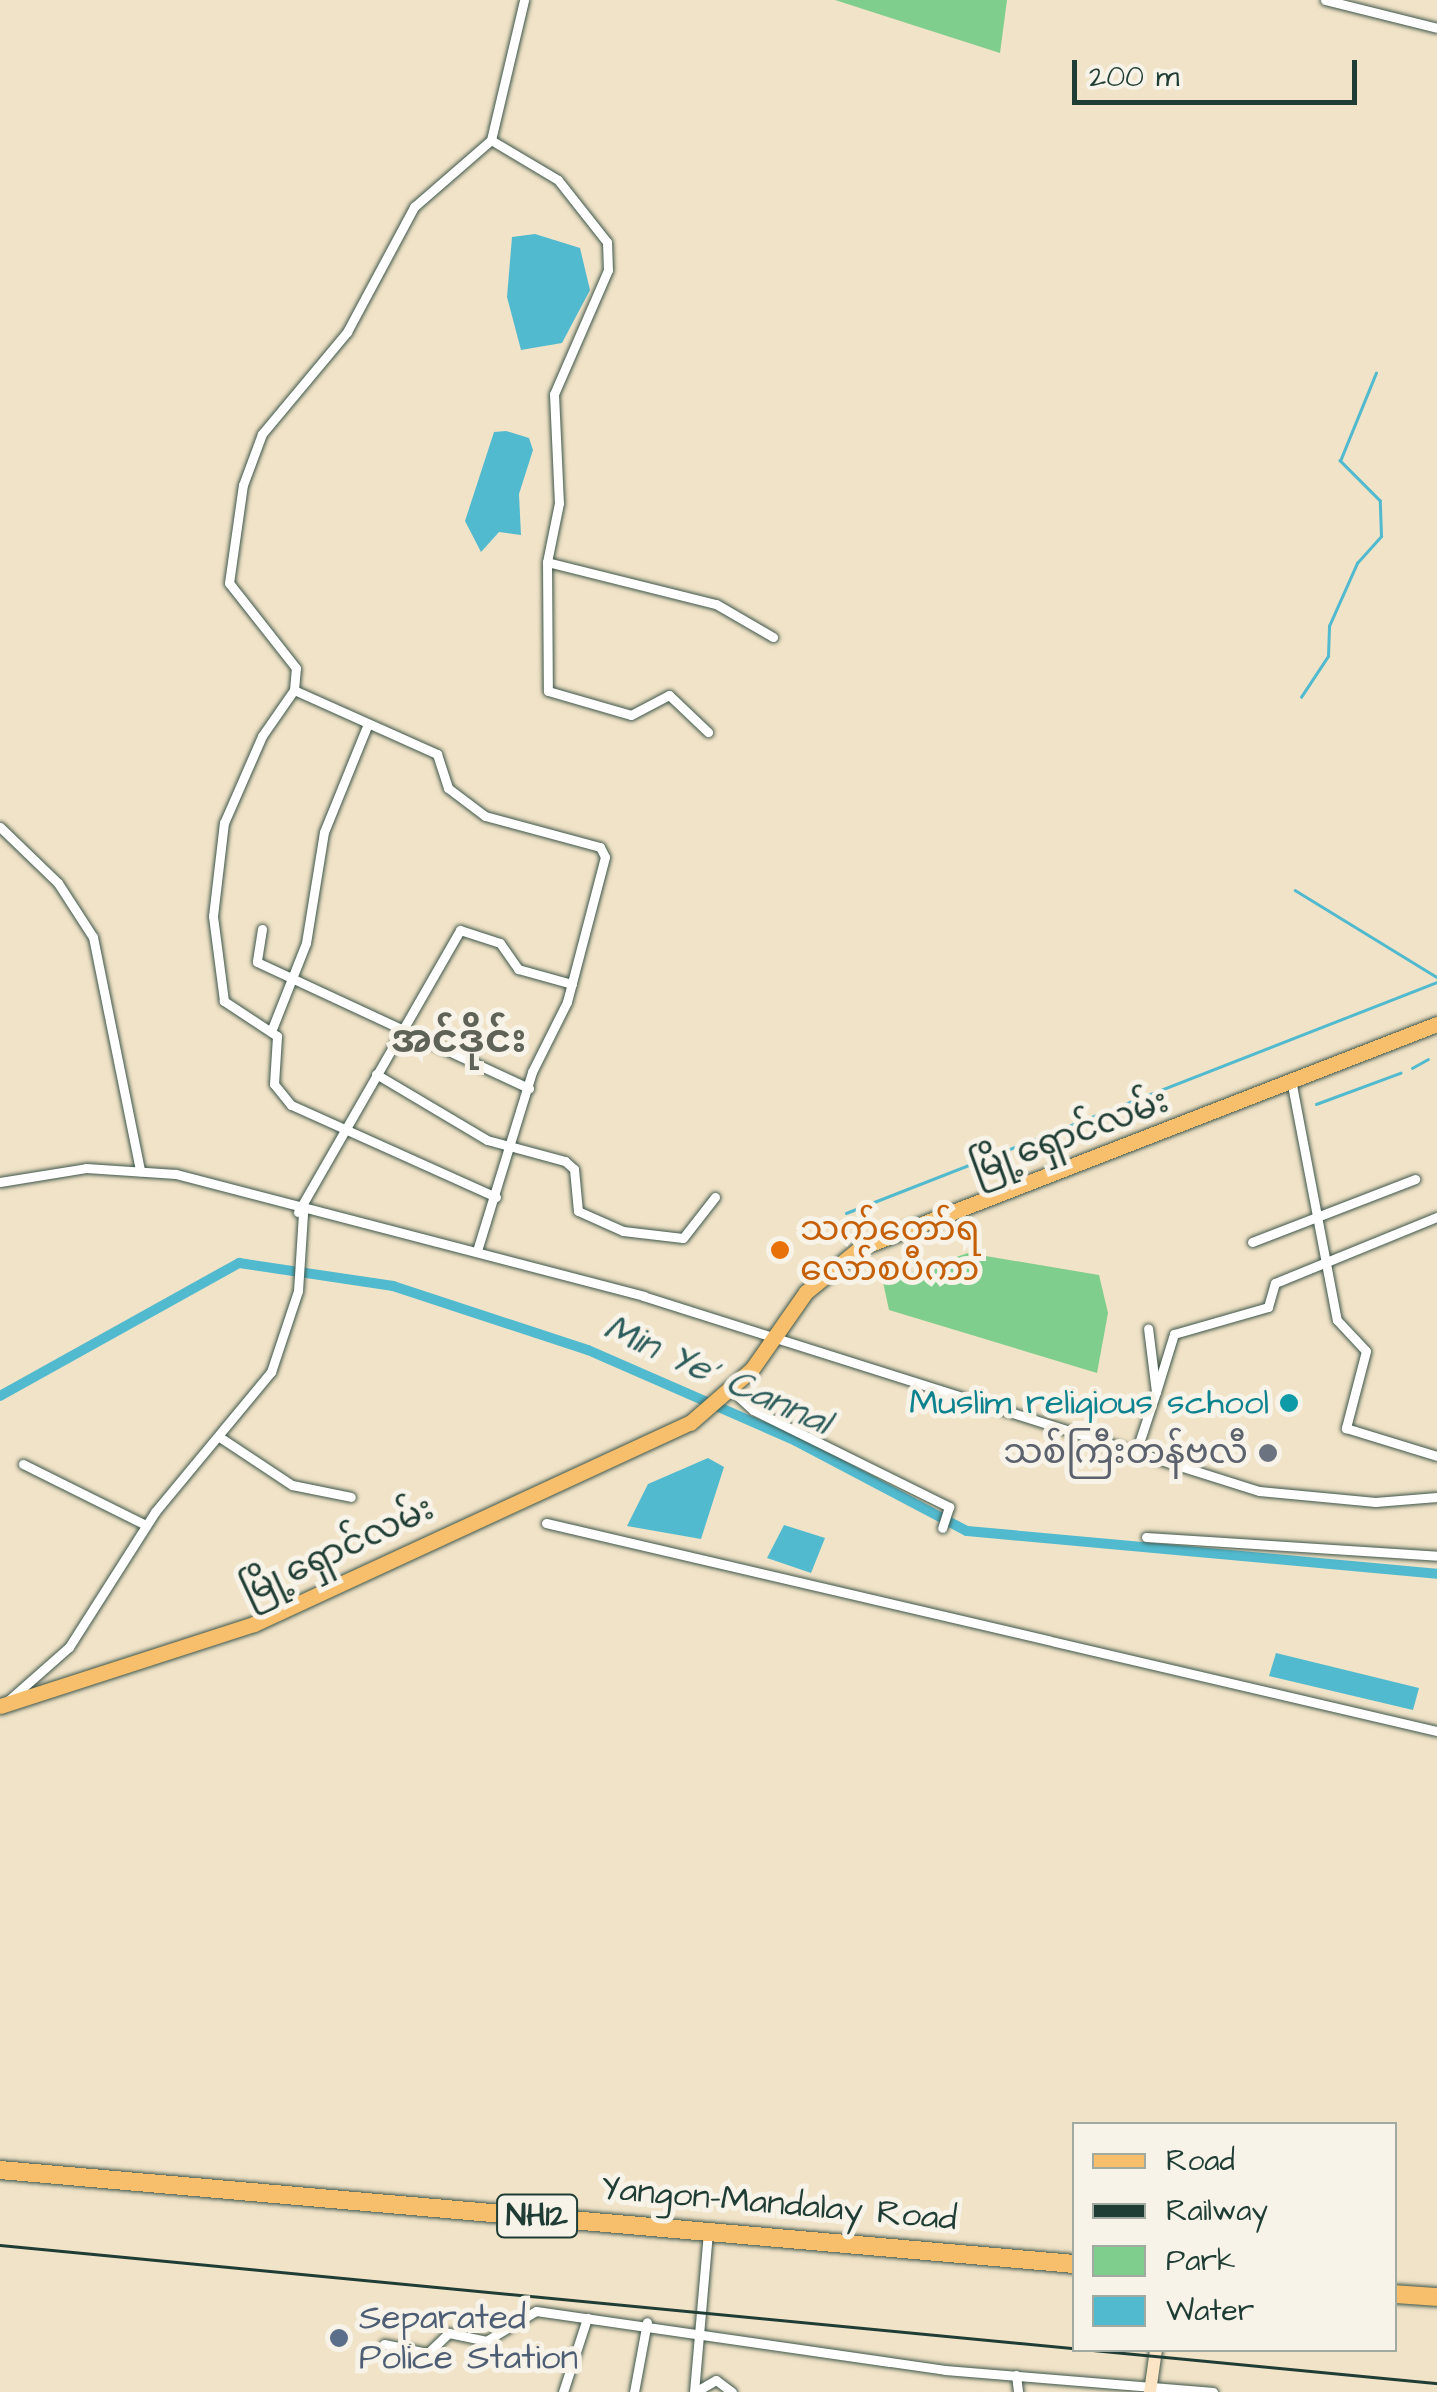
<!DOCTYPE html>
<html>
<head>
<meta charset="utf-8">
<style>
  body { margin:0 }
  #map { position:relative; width:1437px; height:2392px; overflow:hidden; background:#f1e3c7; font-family:"Architects Daughter","Noto Sans Myanmar",sans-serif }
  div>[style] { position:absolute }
  .green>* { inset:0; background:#80ce8e }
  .water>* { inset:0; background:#52bacf }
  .stream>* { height:2.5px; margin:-1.25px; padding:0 1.25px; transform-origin:1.25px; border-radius:1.25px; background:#52bacf }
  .canal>* { height:10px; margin:-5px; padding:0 5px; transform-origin:5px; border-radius:5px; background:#52bacf }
  .roads { filter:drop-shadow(0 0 2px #3e564a) drop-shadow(0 0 2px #3e564a) }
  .street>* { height:9px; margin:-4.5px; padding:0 4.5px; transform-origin:4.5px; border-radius:4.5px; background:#fff }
  .secondary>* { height:12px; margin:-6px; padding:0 6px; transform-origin:6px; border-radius:6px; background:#fce5c4 }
  .primary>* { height:15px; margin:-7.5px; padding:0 7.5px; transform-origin:7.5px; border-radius:7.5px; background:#f7bf6c }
  .highway>* { height:18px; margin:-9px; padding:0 9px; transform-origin:9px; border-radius:9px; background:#f7bf6c }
  .rail>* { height:2.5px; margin:-1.25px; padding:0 1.25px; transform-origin:1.25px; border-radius:1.25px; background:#1f3d34 }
  .dots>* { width:28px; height:28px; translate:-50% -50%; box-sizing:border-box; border:5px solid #f7f3e8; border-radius:50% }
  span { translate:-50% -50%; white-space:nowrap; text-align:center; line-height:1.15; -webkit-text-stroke:10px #f7f3e8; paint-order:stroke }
  .shield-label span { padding:2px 8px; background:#f7f3e8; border:2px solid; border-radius:8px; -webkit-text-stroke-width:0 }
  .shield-label { font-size:32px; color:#1f3d34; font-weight:700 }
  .street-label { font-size:35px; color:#1f3d34 }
  .food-label { font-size:35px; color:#c56008 }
  .left { translate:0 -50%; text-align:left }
  .culture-label { font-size:35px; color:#0d838f }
  .right { translate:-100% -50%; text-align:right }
  .worship-label { font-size:35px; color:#5b616d }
  .service-label { font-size:35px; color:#4e5e75 }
  .water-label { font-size:38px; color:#2c5c5b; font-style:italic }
  .quarter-label { font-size:40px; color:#5f6256; font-weight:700 }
  .legend { position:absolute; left:1072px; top:2122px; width:325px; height:230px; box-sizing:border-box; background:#f7f3e8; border:2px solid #a1aaa0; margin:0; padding:12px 18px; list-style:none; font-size:30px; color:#1f3d34 }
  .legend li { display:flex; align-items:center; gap:20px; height:50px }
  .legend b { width:50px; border:2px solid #a1aaa0 }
  .scale { position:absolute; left:1072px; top:60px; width:285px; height:45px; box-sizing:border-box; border:5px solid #1f3d34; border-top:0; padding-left:12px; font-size:30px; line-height:35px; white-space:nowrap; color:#1f3d34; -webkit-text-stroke:8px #f7f3e8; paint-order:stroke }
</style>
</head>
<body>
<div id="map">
  <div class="green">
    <div style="clip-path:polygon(835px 0,1007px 0,1000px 53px,922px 28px)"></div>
    <div style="clip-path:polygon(968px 1253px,1099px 1275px,1108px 1313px,1097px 1373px,889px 1310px,883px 1282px)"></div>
  </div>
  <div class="water">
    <div style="clip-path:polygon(535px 234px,580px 248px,590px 290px,562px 343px,521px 350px,507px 297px,512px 237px)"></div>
    <div style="clip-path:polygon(506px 431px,529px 438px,533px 450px,519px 494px,521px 535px,499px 532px,481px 552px,465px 521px,494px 432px)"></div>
    <div style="clip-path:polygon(708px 1458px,724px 1467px,701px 1539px,627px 1526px,648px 1484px)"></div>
    <div style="clip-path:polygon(784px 1525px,825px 1538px,811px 1573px,767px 1558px)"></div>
    <div style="clip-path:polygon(1276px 1653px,1419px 1688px,1413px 1710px,1269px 1676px)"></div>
  </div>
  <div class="stream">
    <div style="left:1301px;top:697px;width:49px;rotate:-56.6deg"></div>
    <div style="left:1328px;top:656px;width:30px;rotate:-88deg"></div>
    <div style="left:1329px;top:626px;width:69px;rotate:-66deg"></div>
    <div style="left:1357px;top:563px;width:36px;rotate:-48deg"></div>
    <div style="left:1381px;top:536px;width:35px;rotate:-92deg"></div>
    <div style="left:1380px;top:501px;width:57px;rotate:-135deg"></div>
    <div style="left:1340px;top:461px;width:95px;rotate:-67.8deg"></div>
    <div style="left:1295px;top:890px;width:167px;rotate:31.5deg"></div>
    <div style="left:1412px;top:1068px;width:18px;rotate:-29deg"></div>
    <div style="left:1316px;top:1104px;width:90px;rotate:-20.3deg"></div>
    <div style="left:846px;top:1213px;width:635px;rotate:-21.35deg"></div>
  </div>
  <div class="canal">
    <div style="left:0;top:1396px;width:274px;rotate:-29.1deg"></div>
    <div style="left:239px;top:1263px;width:156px;rotate:8.5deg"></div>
    <div style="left:393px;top:1286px;width:205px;rotate:18.2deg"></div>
    <div style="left:588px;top:1350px;width:227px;rotate:23.6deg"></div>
    <div style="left:796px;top:1441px;width:193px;rotate:27.8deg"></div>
    <div style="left:967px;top:1531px;width:472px;rotate:5.2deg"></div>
  </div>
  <div class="roads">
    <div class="street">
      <div style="left:1325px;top:0;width:115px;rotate:14deg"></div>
      <div style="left:491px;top:140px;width:78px;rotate:30.8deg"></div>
      <div style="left:558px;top:180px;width:79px;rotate:51.7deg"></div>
      <div style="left:607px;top:242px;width:28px;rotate:88deg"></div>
      <div style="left:608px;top:270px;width:135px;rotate:113.5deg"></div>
      <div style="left:554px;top:394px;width:109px;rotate:87.4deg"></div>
      <div style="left:559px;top:503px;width:60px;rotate:101.5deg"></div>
      <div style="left:547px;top:562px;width:129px;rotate:89.6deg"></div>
      <div style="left:548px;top:691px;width:86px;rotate:16.1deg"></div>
      <div style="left:631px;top:715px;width:43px;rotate:-27.8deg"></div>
      <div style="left:669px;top:695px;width:54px;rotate:43.5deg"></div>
      <div style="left:547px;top:562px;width:174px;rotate:14deg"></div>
      <div style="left:716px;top:604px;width:66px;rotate:30.1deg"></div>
      <div style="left:294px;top:690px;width:157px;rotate:24.1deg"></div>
      <div style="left:437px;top:754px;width:36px;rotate:72deg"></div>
      <div style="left:448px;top:788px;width:46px;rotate:37.1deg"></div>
      <div style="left:485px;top:816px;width:119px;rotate:15.1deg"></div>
      <div style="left:600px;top:847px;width:11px;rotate:63deg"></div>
      <div style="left:605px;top:857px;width:150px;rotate:104.7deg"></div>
      <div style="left:567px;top:1002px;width:78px;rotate:116.6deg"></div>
      <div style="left:532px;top:1072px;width:184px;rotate:107.1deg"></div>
      <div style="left:0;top:827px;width:81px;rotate:44deg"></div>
      <div style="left:58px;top:883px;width:64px;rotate:57.1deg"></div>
      <div style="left:93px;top:937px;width:239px;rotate:78.6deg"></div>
      <div style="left:262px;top:929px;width:33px;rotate:99deg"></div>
      <div style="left:257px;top:962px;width:300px;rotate:24.9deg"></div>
      <div style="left:272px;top:1029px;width:92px;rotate:-68.4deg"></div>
      <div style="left:306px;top:943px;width:112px;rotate:-80.8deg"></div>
      <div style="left:324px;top:832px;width:114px;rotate:-67.9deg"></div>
      <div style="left:376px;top:1074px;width:129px;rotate:30.7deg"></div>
      <div style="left:487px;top:1140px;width:81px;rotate:15.1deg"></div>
      <div style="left:565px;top:1161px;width:12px;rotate:42deg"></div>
      <div style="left:574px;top:1169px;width:42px;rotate:84.6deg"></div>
      <div style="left:578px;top:1211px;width:49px;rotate:24deg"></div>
      <div style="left:623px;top:1231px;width:60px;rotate:6.7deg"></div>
      <div style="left:683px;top:1238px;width:52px;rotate:-52deg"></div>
      <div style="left:1292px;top:1085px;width:239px;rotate:79.2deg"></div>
      <div style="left:1337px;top:1320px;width:42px;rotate:46.9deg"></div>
      <div style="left:1366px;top:1351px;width:80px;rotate:104.6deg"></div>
      <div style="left:1346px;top:1428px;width:95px;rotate:17.1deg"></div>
      <div style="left:0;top:1182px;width:87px;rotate:-9.2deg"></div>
      <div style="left:86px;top:1168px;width:90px;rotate:3.8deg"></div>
      <div style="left:176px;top:1174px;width:483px;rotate:14.6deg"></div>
      <div style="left:643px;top:1296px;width:646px;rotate:17.57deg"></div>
      <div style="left:1259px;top:1491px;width:117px;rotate:5.4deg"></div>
      <div style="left:1375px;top:1502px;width:62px;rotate:-4.6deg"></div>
      <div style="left:496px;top:1197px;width:225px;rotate:-155.8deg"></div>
      <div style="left:291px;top:1105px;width:27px;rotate:-129deg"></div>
      <div style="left:274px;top:1084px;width:48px;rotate:-86.4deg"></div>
      <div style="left:277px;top:1036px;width:64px;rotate:-146.6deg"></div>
      <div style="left:224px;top:1001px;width:86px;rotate:-97.4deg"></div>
      <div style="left:213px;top:916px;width:94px;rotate:-83.3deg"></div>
      <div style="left:224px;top:823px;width:95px;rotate:-66.4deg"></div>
      <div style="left:262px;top:736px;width:56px;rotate:-55.2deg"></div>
      <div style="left:294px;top:690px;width:22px;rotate:-85deg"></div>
      <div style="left:296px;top:668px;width:108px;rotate:-128.2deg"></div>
      <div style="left:229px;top:583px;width:99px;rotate:-81.9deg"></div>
      <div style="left:243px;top:485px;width:54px;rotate:-69.6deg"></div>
      <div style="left:262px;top:434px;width:133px;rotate:-50.2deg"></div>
      <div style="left:347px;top:332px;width:142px;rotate:-61.8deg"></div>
      <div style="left:414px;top:207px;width:102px;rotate:-41deg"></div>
      <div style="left:491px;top:140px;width:144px;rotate:-76.7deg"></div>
      <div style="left:298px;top:1212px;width:325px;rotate:-60.1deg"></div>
      <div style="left:460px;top:930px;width:42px;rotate:18deg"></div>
      <div style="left:500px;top:943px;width:32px;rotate:55deg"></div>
      <div style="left:518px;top:969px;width:56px;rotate:15.5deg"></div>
      <div style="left:1252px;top:1242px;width:175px;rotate:-21.1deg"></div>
      <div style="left:731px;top:1390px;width:30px;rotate:42deg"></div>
      <div style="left:753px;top:1410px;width:219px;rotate:26.3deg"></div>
      <div style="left:949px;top:1507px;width:22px;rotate:108deg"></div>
      <div style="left:1156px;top:1392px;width:61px;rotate:-72.8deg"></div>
      <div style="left:1174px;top:1334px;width:98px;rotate:-16deg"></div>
      <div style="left:1268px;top:1307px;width:25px;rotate:-74deg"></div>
      <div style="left:1275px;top:1283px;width:175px;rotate:-22.2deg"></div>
      <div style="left:221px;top:1438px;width:85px;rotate:33.5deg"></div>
      <div style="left:292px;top:1485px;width:60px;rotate:11.5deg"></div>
      <div style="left:1135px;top:1455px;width:66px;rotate:-71.6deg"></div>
      <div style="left:1156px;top:1392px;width:64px;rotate:-97.1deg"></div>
      <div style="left:23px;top:1464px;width:137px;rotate:26.4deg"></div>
      <div style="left:546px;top:1523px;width:915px;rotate:13.14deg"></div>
      <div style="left:1146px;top:1537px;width:292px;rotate:3.7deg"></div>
      <div style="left:9px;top:1700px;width:80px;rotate:-41.5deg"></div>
      <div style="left:69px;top:1647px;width:160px;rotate:-57.5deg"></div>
      <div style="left:155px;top:1512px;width:182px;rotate:-50.4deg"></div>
      <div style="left:271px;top:1372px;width:85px;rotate:-71.6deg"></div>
      <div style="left:298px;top:1291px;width:78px;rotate:-86.3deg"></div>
      <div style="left:384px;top:2344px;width:45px;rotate:11.6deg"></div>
      <div style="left:428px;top:2353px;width:29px;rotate:-44deg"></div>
      <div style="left:449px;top:2333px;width:38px;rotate:12deg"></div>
      <div style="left:486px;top:2341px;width:58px;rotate:-31deg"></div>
      <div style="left:536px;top:2311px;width:413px;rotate:8.2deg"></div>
      <div style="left:945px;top:2370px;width:269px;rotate:4.7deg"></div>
      <div style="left:1016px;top:2375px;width:17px;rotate:83deg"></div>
      <div style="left:563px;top:2392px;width:78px;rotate:-72deg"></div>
      <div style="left:634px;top:2392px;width:71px;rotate:-79.5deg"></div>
      <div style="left:694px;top:2392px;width:160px;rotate:-85deg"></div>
      <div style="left:695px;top:2392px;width:24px;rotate:-30deg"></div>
      <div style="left:716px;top:2380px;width:20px;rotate:37deg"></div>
    </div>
    <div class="secondary">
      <div style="left:1150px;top:2392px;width:42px;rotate:-81.9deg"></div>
    </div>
    <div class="primary">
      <div style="left:0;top:1706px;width:267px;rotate:-17.9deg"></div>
      <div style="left:254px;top:1624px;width:480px;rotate:-24.8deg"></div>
      <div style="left:690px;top:1423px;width:82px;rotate:-41.1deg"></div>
      <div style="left:752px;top:1369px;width:94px;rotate:-55deg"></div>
      <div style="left:806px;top:1292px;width:70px;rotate:-39.2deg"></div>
      <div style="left:860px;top:1248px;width:619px;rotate:-21.22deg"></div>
    </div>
    <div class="highway">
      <div style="left:0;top:2170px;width:1078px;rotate:5deg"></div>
      <div style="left:1394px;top:2294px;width:43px;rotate:4deg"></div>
    </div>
  </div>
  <div class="rail">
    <div style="left:0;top:2245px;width:1444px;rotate:5.49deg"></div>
  </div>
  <div class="dots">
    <div style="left:780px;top:1250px;background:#e8710a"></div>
    <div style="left:1289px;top:1403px;background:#0f9aa8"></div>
    <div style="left:1268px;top:1453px;background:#6b7280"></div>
    <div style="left:339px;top:2338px;background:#5c6f8a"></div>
  </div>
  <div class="shield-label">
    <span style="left:537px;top:2216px">NH12</span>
  </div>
  <div class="street-label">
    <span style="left:1070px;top:1136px;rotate:-20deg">မြို့ရှောင်လမ်း</span>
    <span style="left:338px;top:1551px;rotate:-25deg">မြို့ရှောင်လမ်း</span>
    <span style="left:779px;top:2204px;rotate:5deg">Yangon-Mandalay Road</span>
  </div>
  <div class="food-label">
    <span class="left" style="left:800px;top:1250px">သက်တော်ရ<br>လော်စပီကာ</span>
  </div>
  <div class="culture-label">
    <span class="right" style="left:1269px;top:1403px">Muslim religious school</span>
  </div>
  <div class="worship-label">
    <span class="right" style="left:1248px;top:1453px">သစ်ကြီးတန်ဗလီ</span>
  </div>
  <div class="service-label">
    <span class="left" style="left:359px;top:2338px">Separated<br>Police Station</span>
  </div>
  <div class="water-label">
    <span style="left:717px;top:1376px;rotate:24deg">Min Ye' Cannal</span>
  </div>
  <div class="quarter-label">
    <span style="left:459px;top:1041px">အင်ဒိုင်း</span>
  </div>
  <ul class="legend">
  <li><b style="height:12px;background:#f7bf6c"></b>Road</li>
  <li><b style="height:12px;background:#1f3d34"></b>Railway</li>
  <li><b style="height:28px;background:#80ce8e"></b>Park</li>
  <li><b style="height:28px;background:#52bacf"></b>Water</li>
  </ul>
  <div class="scale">200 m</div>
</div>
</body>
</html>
